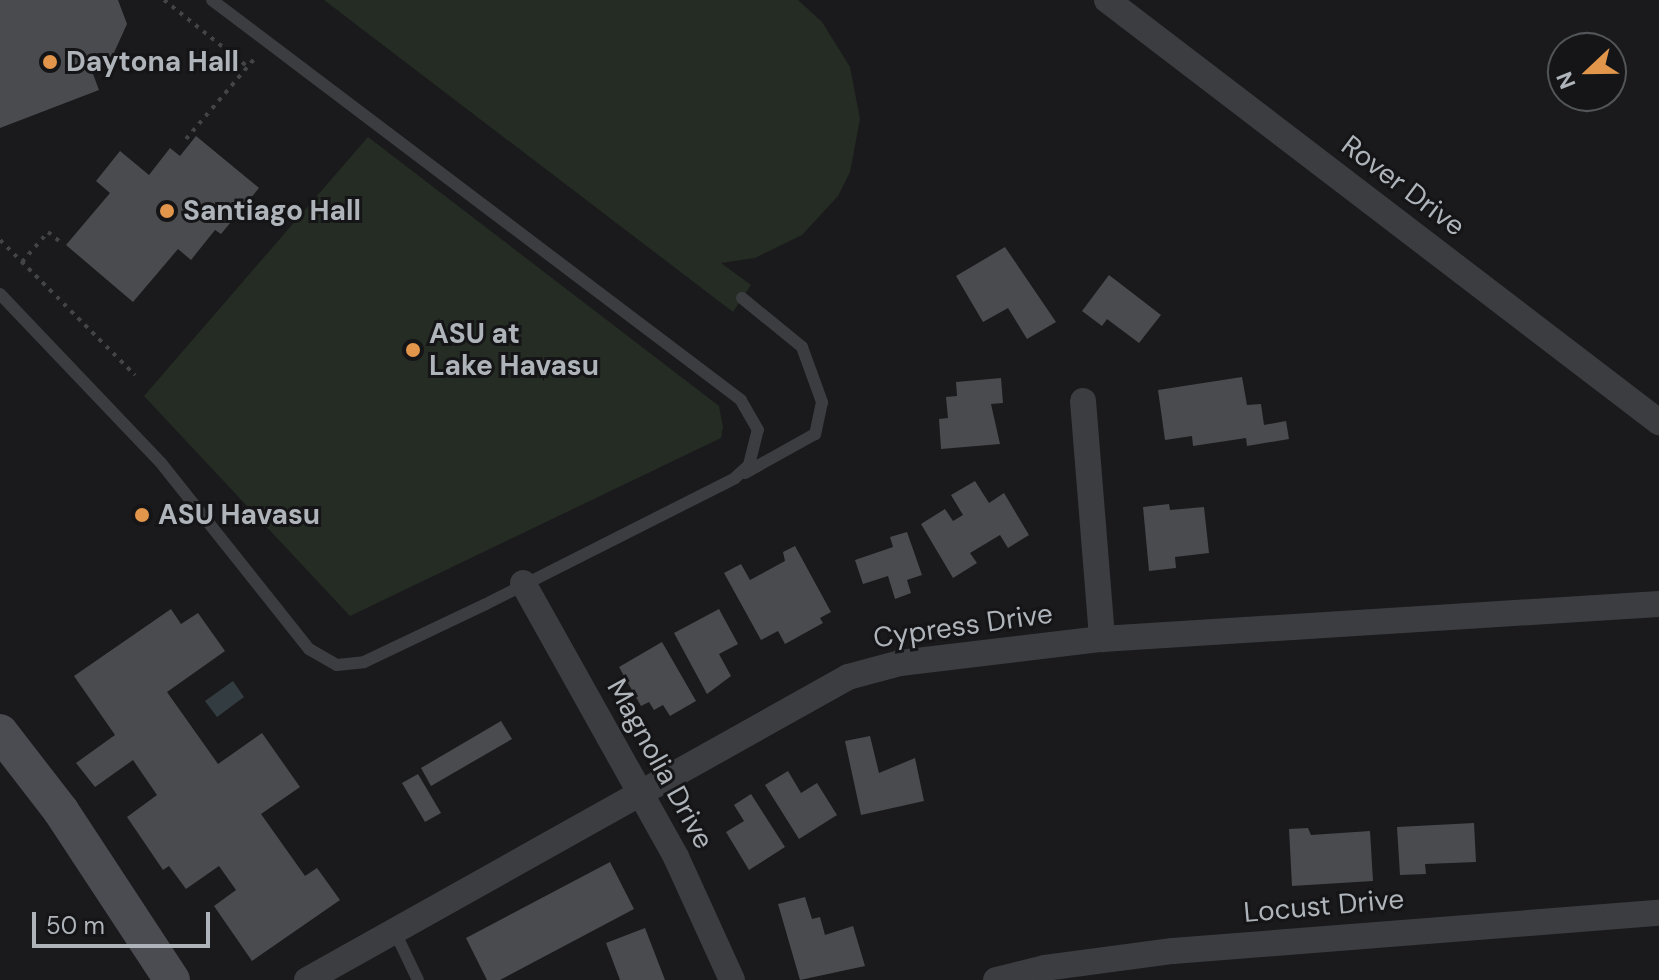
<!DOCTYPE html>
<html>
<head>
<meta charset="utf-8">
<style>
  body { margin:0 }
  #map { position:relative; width:1659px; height:980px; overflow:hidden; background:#1a1a1c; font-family:"DM Sans",sans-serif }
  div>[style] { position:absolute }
  .green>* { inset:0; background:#242c24 }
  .water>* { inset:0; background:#333d41 }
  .building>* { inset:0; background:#494b4e }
  .path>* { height:4px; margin-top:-2px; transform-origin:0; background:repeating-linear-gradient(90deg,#424448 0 4px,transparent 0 10px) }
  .lane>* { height:12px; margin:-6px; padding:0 6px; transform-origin:6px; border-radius:6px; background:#3b3d41 }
  .street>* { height:26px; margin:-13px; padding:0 13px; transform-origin:13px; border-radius:13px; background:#3b3d41 }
  .secondary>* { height:36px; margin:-18px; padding:0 18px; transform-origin:18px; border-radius:18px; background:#4a4c51 }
  .dots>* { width:22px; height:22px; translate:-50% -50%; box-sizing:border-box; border:4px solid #151517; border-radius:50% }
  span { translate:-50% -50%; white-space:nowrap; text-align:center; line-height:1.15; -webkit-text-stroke:6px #151517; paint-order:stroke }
  .poi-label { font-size:28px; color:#aeb4ba; font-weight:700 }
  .left { translate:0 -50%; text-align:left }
  .street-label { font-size:28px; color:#aeb4ba }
  .north { position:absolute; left:1547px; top:32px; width:80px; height:80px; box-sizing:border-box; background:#151517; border:2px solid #525558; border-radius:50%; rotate:248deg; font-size:22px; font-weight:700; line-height:32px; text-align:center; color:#aeb4ba }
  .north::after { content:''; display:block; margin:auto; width:28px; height:36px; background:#e2964c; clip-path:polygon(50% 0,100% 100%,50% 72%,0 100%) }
  .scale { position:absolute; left:32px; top:912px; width:178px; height:36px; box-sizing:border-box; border:4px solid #aeb4ba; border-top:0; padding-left:10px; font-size:24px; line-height:28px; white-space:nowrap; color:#aeb4ba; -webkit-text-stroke:6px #151517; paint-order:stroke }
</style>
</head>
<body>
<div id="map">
  <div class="green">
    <div style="clip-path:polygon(324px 0,798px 0,822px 22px,850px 67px,860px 119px,850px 172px,838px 196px,802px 235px,755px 258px,721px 263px,751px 285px,733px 312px)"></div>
    <div style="clip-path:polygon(368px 137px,719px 406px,723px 427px,721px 438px,350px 616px,144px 396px)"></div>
  </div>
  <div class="water">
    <div style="clip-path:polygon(233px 681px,244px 697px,217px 717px,205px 701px)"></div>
  </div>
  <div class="building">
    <div style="clip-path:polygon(0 0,118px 0,127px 24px,112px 57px,90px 66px,99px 90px,0 128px)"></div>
    <div style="clip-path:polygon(196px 136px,259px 188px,221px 234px,215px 230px,191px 260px,178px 249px,133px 302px,66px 245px,110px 193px,96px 181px,120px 151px,149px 175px,170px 148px,180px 156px)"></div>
    <div style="clip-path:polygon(1005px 247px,1056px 322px,1027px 339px,1008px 308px,983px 322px,956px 276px)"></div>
    <div style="clip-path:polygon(1109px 275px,1161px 315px,1139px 343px,1107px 319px,1102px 326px,1082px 311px)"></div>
    <div style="clip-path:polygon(1242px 377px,1247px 405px,1261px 404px,1264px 425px,1286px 421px,1289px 439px,1247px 446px,1246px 438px,1193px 446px,1192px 436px,1165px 440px,1158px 390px)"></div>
    <div style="clip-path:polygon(1001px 378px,1003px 403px,991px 404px,1000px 444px,941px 449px,939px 419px,948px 418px,946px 397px,957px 396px,956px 382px)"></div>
    <div style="clip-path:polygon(975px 481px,989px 503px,1004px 493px,1029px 535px,1008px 548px,1000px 535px,970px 553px,977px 563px,953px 578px,921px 524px,945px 509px,953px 521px,963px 515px,951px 495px)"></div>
    <div style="clip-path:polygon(1169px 504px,1170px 510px,1204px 507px,1209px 553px,1175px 557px,1176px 568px,1149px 571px,1143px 507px)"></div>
    <div style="clip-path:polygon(907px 532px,922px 575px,907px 580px,911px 593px,895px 599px,888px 576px,863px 584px,855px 560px,893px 547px,890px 537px)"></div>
    <div style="clip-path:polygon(795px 546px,831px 612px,820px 618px,823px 623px,785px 644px,778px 631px,761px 640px,724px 573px,741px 564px,750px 580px,785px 561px,783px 552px)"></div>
    <div style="clip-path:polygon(171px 609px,181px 624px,198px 613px,225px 651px,167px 692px,218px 764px,262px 733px,300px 787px,261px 814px,305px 876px,317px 868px,340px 900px,252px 961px,214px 906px,236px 890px,219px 866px,186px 889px,169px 866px,163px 870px,127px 817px,157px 795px,133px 760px,95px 787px,76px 763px,115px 735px,74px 676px)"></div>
    <div style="clip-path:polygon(719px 609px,738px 644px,719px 654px,731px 676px,707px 694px,674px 633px)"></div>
    <div style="clip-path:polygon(662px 642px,696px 701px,670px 716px,663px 705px,654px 710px,649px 702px,641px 706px,619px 667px)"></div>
    <div style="clip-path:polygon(501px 721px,512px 739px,431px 786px,421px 768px)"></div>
    <div style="clip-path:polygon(870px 736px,879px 773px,915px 758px,924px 801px,861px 815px,845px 741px)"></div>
    <div style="clip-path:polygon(788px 771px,801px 793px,817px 783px,837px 815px,799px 839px,765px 785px)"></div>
    <div style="clip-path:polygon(418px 774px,441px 813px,425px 822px,402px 783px)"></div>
    <div style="clip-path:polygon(751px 794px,785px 847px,749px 870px,726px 832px,744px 821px,734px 805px)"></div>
    <div style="clip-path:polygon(1474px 823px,1476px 862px,1425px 864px,1426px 874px,1400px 875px,1397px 827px)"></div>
    <div style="clip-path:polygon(1308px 828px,1311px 835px,1370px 831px,1373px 881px,1292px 886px,1289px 829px)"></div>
    <div style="clip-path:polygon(610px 862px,634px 909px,500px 980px,487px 980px,466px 938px)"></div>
    <div style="clip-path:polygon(805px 897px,812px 919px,820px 917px,825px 935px,853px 926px,865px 966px,800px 980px,778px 904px)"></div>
    <div style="clip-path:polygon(645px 928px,665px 980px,620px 980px,606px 943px)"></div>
  </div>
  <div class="path">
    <div style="left:164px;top:0;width:107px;rotate:38.6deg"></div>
    <div style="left:186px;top:139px;width:108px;rotate:-49.5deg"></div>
    <div style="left:0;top:240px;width:191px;rotate:45deg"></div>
    <div style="left:22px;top:262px;width:40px;rotate:-49deg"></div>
    <div style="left:48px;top:232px;width:19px;rotate:39deg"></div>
  </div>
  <div class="lane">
    <div style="left:0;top:294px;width:233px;rotate:46.4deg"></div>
    <div style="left:161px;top:463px;width:238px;rotate:51.5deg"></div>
    <div style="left:309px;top:649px;width:32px;rotate:30deg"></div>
    <div style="left:337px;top:665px;width:27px;rotate:-6deg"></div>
    <div style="left:364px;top:662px;width:133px;rotate:-25.4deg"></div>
    <div style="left:484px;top:605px;width:281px;rotate:-26.8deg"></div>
    <div style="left:735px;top:478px;width:19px;rotate:-43deg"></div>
    <div style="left:749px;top:465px;width:36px;rotate:-76deg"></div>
    <div style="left:758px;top:430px;width:34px;rotate:-120deg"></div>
    <div style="left:741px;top:400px;width:663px;rotate:-142.91deg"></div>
    <div style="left:742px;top:298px;width:77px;rotate:39.2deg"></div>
    <div style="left:802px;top:347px;width:59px;rotate:70deg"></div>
    <div style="left:822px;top:402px;width:33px;rotate:102deg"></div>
    <div style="left:815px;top:434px;width:80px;rotate:150.9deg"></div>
    <div style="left:394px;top:930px;width:55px;rotate:64.4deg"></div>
  </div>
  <div class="street">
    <div style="left:1107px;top:0;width:695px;rotate:37.4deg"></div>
    <div style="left:1083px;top:401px;width:239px;rotate:85.4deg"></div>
    <div style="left:523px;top:583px;width:314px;rotate:60.8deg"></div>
    <div style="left:676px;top:857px;width:135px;rotate:65.5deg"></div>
    <div style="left:307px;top:980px;width:620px;rotate:-29.25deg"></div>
    <div style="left:848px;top:677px;width:54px;rotate:-15.1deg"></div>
    <div style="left:900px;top:663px;width:203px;rotate:-6.8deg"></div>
    <div style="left:1102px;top:639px;width:558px;rotate:-3.6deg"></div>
    <div style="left:996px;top:980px;width:50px;rotate:-13.8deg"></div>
    <div style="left:1045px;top:968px;width:129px;rotate:-7.6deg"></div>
    <div style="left:1173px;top:951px;width:487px;rotate:-4.5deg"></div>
  </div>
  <div class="secondary">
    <div style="left:0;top:732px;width:100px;rotate:52.3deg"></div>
    <div style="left:61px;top:811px;width:202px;rotate:56.7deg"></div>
  </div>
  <div class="dots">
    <div style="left:50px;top:62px;background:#e2964c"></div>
    <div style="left:167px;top:211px;background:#e2964c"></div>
    <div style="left:413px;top:350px;background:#e2964c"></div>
    <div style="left:142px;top:515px;background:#e2964c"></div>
  </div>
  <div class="poi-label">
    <span class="left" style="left:66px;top:62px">Daytona Hall</span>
    <span class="left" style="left:183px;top:211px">Santiago Hall</span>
    <span class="left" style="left:429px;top:350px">ASU at<br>Lake Havasu</span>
    <span class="left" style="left:158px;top:515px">ASU Havasu</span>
  </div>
  <div class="street-label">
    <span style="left:1403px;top:186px;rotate:37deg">Rover Drive</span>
    <span style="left:963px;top:626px;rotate:-8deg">Cypress Drive</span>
    <span style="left:660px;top:764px;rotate:61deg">Magnolia Drive</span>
    <span style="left:1324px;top:906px;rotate:-5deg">Locust Drive</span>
  </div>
  <div class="north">N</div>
  <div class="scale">50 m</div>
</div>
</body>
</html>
